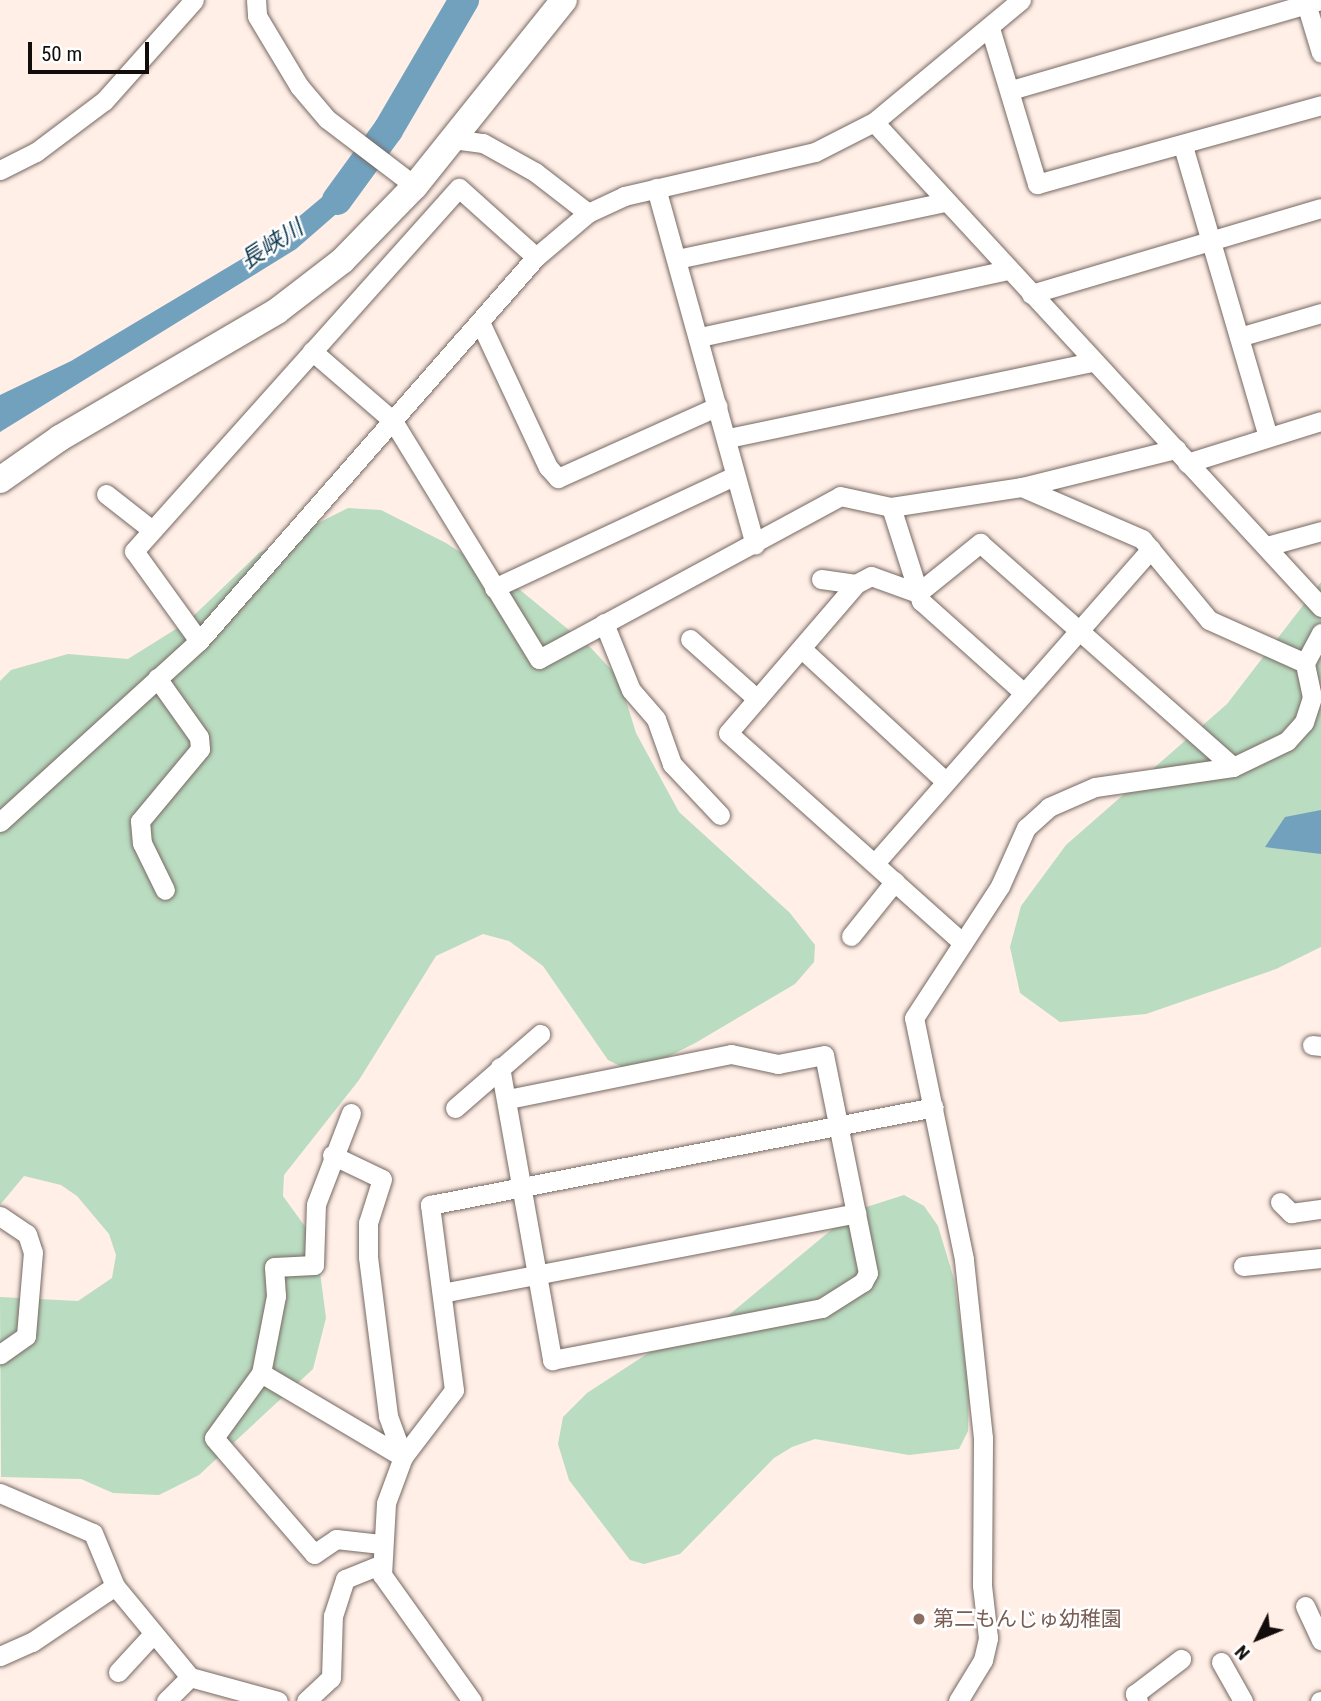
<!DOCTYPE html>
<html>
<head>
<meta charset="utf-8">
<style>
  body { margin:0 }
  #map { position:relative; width:1321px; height:1701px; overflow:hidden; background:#ffefe7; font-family:"Roboto Condensed","Noto Sans JP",sans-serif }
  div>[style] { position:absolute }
  .green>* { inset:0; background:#badcc1 }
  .water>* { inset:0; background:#72a1be }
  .river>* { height:30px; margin:-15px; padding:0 15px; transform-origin:15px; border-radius:15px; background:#72a1be }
  .roads { filter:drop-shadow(0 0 2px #766962) drop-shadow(0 0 2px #766962) }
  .street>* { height:19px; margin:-9.5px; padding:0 9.5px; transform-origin:9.5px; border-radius:9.5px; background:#fff }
  .secondary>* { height:26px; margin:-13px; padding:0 13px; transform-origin:13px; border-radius:13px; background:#fff }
  .dots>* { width:19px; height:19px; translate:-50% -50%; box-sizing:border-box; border:4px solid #fff; border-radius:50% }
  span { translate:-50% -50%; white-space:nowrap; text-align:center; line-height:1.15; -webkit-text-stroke:5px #fff; paint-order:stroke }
  .education-label { font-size:21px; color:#785e54 }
  .left { translate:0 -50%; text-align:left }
  .water-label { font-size:23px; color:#133b50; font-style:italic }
  .north { position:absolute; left:1223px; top:1603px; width:70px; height:70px; -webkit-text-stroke:5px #fff; paint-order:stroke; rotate:227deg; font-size:19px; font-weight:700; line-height:28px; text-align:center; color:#120d0b }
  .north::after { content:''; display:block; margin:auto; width:24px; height:32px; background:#120d0b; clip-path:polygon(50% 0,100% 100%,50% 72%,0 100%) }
  .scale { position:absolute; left:28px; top:42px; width:121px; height:32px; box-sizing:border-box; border:4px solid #120d0b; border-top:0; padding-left:9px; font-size:21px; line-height:24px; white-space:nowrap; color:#120d0b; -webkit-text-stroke:5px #fff; paint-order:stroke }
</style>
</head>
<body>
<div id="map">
  <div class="green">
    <div style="clip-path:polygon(348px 508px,381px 510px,446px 543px,520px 590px,591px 648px,619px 678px,636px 733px,679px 812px,790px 913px,815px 945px,814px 962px,795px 984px,697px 1042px,652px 1065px,622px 1067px,608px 1060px,543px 966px,509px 941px,483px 934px,436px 956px,359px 1080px,284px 1175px,283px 1196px,314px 1239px,320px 1272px,326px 1318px,313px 1369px,199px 1475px,159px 1495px,113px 1493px,81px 1479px,1px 1477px,0 1297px,78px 1301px,112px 1278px,116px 1255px,109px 1234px,77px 1196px,61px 1185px,24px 1176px,0 1205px,0 681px,11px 670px,68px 654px,128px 659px,187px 622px,259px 553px)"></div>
    <div style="clip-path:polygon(1321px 582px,1321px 947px,1276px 969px,1146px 1014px,1060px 1022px,1020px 993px,1010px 947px,1021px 906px,1066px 845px,1227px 704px)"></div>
    <div style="clip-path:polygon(904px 1195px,924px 1206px,938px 1226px,954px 1279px,969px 1389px,968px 1431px,959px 1449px,909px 1455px,815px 1439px,792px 1447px,774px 1458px,680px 1554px,644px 1564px,630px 1560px,569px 1480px,558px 1444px,563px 1417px,587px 1393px,650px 1352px,689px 1343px,712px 1329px,854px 1211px)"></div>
  </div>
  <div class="water">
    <div style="clip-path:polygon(375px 166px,350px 202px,296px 249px,0 432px,0 395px,71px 361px,265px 245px,351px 173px)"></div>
    <div style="clip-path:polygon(1321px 810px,1321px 854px,1265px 847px,1285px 817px)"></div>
  </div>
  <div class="river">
    <div style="left:337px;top:200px;width:87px;rotate:-53.9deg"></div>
    <div style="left:388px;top:130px;width:151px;rotate:-59.7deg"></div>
  </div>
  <div class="roads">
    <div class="street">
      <div style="left:256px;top:0;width:16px;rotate:86deg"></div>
      <div style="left:257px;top:16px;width:82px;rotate:59deg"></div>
      <div style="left:299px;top:86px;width:43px;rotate:49.7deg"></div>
      <div style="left:327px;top:119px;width:111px;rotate:37.3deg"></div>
      <div style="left:1305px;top:0;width:55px;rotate:73.2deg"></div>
      <div style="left:990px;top:28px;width:163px;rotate:73.2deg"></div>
      <div style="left:1037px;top:184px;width:295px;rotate:-15.5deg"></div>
      <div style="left:1011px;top:90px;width:323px;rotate:-16.2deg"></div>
      <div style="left:874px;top:122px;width:660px;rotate:47.33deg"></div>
      <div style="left:453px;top:139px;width:30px;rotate:8deg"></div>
      <div style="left:483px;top:143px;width:60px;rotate:29.1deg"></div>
      <div style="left:535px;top:172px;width:67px;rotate:37.7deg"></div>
      <div style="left:1183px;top:146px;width:302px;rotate:73.7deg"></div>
      <div style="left:0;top:170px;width:40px;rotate:-26.6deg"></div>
      <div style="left:36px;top:152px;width:85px;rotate:-36.9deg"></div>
      <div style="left:104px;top:101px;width:135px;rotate:-48.3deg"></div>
      <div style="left:656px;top:188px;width:370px;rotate:74.5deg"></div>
      <div style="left:677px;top:259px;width:275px;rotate:-12deg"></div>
      <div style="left:1031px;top:294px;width:302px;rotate:-16.5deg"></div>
      <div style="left:480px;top:322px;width:160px;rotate:64.9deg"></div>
      <div style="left:548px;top:467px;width:15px;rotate:48deg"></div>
      <div style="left:558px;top:478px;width:175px;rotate:-24.2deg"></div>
      <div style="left:700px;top:337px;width:314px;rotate:-12.3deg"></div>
      <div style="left:1239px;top:337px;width:85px;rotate:-16.3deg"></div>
      <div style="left:312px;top:351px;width:107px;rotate:40.8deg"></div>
      <div style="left:393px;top:421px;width:279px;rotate:58.5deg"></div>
      <div style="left:539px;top:659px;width:342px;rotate:-28.4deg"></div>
      <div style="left:840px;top:496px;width:52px;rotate:12.2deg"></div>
      <div style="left:891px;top:507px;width:133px;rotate:-8.7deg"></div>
      <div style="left:1022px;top:487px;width:159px;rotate:-13.9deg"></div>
      <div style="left:728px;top:438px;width:372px;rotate:-11.8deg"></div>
      <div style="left:1187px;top:463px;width:140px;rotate:-17.4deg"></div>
      <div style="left:106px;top:494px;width:58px;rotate:38deg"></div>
      <div style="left:891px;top:507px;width:99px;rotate:72.3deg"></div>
      <div style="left:921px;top:601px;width:138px;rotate:41.8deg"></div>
      <div style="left:1267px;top:546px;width:56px;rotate:-15.5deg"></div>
      <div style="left:821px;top:579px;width:35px;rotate:8deg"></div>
      <div style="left:494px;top:588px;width:265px;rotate:-25deg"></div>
      <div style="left:918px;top:593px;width:50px;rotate:-160.1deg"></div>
      <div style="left:871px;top:576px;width:17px;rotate:152deg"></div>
      <div style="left:856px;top:584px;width:196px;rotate:130.7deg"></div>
      <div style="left:728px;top:733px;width:315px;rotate:41.8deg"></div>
      <div style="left:918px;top:593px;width:80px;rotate:-38.9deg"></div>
      <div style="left:980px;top:543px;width:338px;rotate:41.5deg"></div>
      <div style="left:604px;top:623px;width:72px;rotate:68.1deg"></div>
      <div style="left:631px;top:690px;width:38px;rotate:49deg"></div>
      <div style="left:656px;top:719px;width:48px;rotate:70.4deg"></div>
      <div style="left:672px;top:764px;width:70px;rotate:46.7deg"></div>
      <div style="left:690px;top:639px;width:90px;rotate:41.8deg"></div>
      <div style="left:199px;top:641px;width:111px;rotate:-125.8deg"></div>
      <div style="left:134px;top:551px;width:487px;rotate:-48.2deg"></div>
      <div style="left:459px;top:188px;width:103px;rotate:41.9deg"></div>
      <div style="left:802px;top:649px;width:195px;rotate:42.7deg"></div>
      <div style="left:1305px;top:663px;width:34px;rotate:-62deg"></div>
      <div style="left:157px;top:678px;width:72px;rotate:54.6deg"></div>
      <div style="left:199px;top:737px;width:12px;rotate:85deg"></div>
      <div style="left:200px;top:749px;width:94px;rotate:129.8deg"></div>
      <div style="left:140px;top:821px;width:22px;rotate:85deg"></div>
      <div style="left:142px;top:843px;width:52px;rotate:63.9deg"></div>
      <div style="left:0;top:822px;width:269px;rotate:-42.3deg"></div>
      <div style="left:199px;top:641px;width:511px;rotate:-48.73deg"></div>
      <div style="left:536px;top:257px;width:68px;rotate:-40.2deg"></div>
      <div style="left:588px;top:213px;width:40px;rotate:-25deg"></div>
      <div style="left:624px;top:196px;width:196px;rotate:-13deg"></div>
      <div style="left:815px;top:152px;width:66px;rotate:-27deg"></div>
      <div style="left:874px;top:122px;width:191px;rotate:-39.7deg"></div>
      <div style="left:875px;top:863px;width:418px;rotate:-48.7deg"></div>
      <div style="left:851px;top:936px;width:70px;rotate:-51.3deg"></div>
      <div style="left:1312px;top:1045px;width:9px;rotate:6deg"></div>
      <div style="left:500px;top:1067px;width:298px;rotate:79.9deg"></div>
      <div style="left:552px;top:1360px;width:275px;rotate:-10.9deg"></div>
      <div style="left:822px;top:1308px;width:49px;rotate:-32.4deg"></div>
      <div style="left:863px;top:1282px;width:10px;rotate:-61deg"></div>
      <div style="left:868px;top:1273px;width:222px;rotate:-101.4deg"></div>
      <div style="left:824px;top:1055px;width:47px;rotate:168.9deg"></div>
      <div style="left:778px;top:1064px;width:48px;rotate:-168deg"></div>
      <div style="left:731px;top:1054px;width:228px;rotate:168.6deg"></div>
      <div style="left:455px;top:1108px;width:113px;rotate:-41deg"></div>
      <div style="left:351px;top:1113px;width:97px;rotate:111deg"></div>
      <div style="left:316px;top:1204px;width:61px;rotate:91.9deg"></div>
      <div style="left:314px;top:1265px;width:40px;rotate:177.1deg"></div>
      <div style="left:274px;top:1267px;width:29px;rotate:86deg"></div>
      <div style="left:276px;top:1296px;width:78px;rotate:101deg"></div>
      <div style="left:261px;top:1373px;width:80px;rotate:125.9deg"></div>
      <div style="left:214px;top:1438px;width:153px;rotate:49.2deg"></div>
      <div style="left:314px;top:1554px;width:27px;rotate:-34deg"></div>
      <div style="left:336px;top:1539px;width:45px;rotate:6.3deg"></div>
      <div style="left:332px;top:1155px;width:55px;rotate:25.6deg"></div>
      <div style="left:382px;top:1179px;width:46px;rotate:107.7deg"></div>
      <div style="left:368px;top:1223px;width:34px;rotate:90deg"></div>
      <div style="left:368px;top:1257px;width:160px;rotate:82.8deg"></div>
      <div style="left:388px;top:1416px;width:44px;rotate:69.9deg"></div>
      <div style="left:1280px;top:1202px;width:16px;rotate:45deg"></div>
      <div style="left:1291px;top:1213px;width:30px;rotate:-8deg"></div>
      <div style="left:0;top:1216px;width:32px;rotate:34deg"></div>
      <div style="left:27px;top:1234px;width:19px;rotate:72deg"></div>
      <div style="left:33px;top:1252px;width:84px;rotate:94.8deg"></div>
      <div style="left:26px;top:1336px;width:32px;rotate:145deg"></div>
      <div style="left:1243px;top:1266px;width:78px;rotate:-5.9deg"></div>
      <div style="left:442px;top:1293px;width:422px;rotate:-10.9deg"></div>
      <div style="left:261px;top:1373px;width:165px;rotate:30.6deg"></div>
      <div style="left:0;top:1493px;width:101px;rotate:23.3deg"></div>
      <div style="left:93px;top:1533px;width:57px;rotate:67.5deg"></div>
      <div style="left:115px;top:1586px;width:118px;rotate:50.5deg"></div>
      <div style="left:190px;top:1677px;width:91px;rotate:15.3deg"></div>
      <div style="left:1305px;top:1606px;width:38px;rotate:65deg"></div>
      <div style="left:0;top:1656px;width:35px;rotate:-24deg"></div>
      <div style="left:32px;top:1642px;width:100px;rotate:-34deg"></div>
      <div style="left:1221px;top:1662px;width:45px;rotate:60.6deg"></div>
      <div style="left:118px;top:1672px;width:52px;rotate:-47.4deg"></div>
      <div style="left:166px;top:1701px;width:34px;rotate:-45deg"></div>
      <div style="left:306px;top:1701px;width:34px;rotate:-43deg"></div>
      <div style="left:331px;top:1678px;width:62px;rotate:-88.2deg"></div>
      <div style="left:333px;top:1616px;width:39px;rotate:-72deg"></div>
      <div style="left:345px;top:1579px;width:40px;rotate:-22deg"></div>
      <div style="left:472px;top:1701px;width:155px;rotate:-125.5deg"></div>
      <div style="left:382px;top:1575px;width:72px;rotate:-86.8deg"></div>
      <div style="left:386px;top:1503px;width:49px;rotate:-69.7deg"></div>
      <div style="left:403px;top:1457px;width:84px;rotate:-52.7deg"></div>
      <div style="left:454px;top:1390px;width:187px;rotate:-97.4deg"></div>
      <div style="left:430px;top:1205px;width:513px;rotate:-11deg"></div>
      <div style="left:958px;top:1701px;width:48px;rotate:-58.6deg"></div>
      <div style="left:983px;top:1660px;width:23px;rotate:-77deg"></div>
      <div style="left:988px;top:1638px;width:53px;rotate:-96.5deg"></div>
      <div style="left:982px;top:1585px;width:147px;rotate:-89.6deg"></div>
      <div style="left:983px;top:1438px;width:180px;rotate:-96.1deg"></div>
      <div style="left:964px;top:1259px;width:246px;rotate:-101.7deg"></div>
      <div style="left:914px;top:1018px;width:158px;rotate:-56.9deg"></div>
      <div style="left:1000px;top:886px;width:64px;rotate:-65.9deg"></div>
      <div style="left:1026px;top:828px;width:31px;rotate:-42deg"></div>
      <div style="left:1049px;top:807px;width:50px;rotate:-23.5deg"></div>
      <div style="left:1095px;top:787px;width:139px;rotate:-8.2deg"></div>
      <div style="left:1233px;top:767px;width:60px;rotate:-25.7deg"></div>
      <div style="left:1287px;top:741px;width:25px;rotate:-48deg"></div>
      <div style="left:1304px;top:722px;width:26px;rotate:-72deg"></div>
      <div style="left:1312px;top:697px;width:35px;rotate:-102deg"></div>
      <div style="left:1305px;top:663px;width:105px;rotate:-155.9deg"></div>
      <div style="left:1209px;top:620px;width:105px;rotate:-129.6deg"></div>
      <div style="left:1142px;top:539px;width:131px;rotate:-156.6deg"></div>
      <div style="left:1138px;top:1701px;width:8px;rotate:-113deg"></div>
      <div style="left:1135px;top:1694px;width:58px;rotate:-37.3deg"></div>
      <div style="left:1320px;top:1701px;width:1px"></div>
    </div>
    <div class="secondary">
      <div style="left:0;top:480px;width:73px;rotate:-35deg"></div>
      <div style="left:60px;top:438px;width:251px;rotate:-30.3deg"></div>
      <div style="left:277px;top:311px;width:82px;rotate:-37.6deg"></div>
      <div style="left:342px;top:261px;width:105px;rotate:-45.8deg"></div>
      <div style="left:415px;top:186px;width:238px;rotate:-51.3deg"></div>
    </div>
  </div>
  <div class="dots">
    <div style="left:919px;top:1619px;background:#8d6e63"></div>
  </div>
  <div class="education-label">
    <span class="left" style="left:933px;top:1619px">第二もんじゅ幼稚園</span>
  </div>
  <div class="water-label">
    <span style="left:272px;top:245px;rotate:-33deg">長峡川</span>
  </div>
  <div class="north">N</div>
  <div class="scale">50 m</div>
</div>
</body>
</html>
